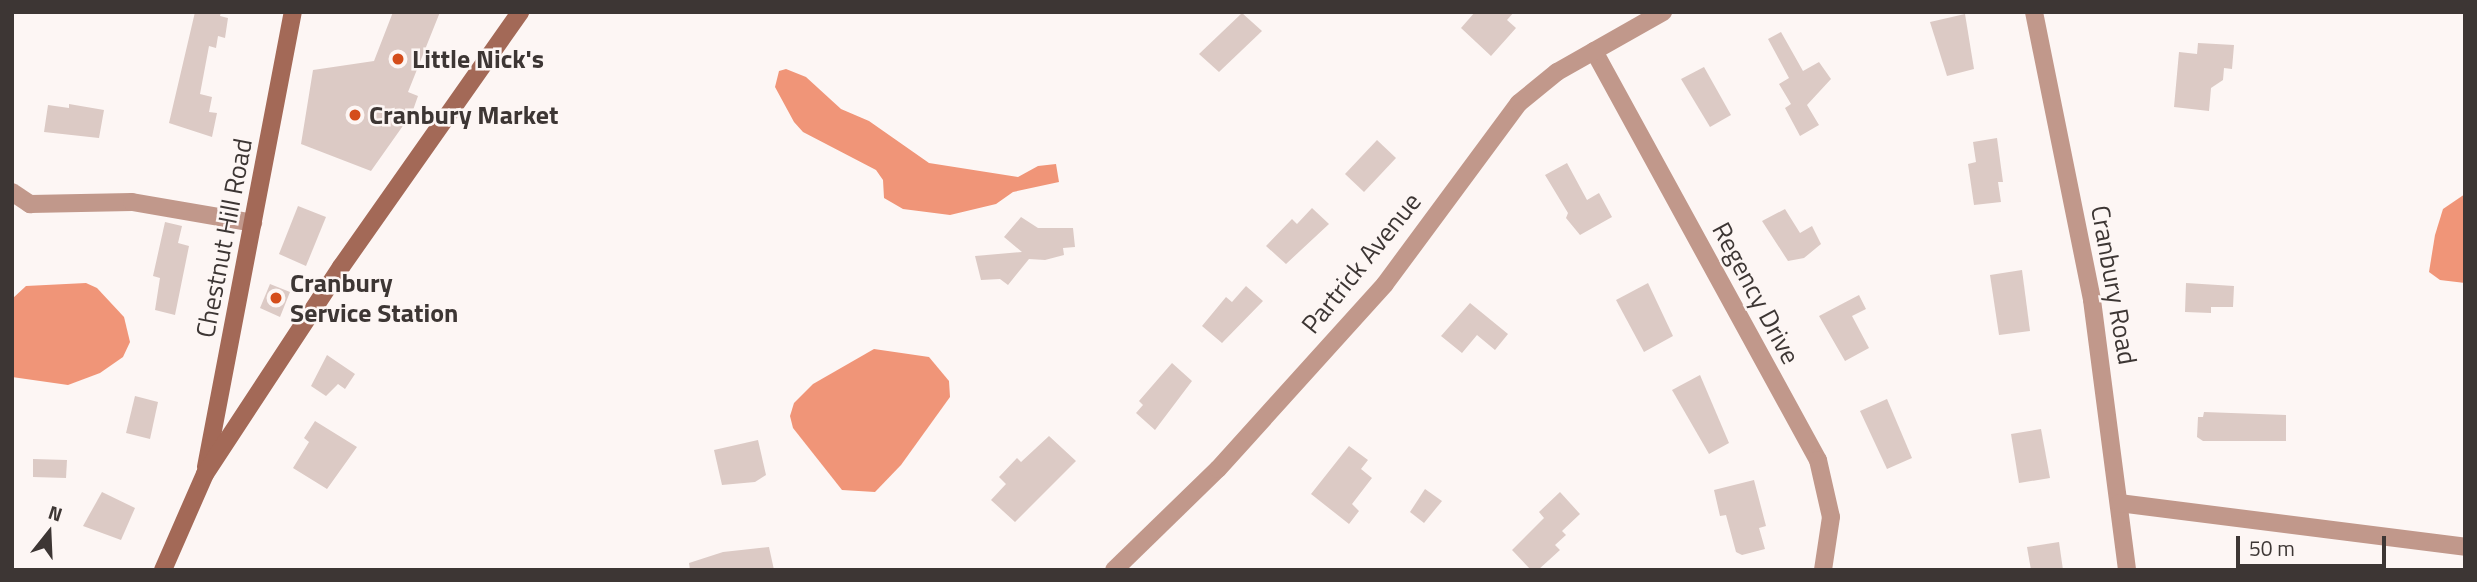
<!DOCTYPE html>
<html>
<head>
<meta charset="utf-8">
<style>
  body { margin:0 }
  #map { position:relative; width:2477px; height:582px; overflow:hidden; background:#fdf6f4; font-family:"Titillium Web",sans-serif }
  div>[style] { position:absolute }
  .water>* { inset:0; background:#f09578 }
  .building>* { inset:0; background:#dccac5 }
  .street>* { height:18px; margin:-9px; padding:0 9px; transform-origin:9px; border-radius:9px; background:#c1988b }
  .secondary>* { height:18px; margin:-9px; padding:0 9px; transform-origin:9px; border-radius:9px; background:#a36957 }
  .dots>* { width:19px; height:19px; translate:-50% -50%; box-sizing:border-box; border:4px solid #fdf6f4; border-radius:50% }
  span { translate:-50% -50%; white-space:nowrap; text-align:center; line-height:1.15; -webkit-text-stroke:5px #fdf6f4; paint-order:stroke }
  .poi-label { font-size:26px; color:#3d3634; font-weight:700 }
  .left { translate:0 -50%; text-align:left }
  .street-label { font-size:26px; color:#3d3634 }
  .frame { position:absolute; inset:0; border:14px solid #3d3634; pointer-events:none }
  .north { position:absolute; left:14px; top:498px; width:70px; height:70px; -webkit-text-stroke:5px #fdf6f4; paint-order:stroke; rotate:18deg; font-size:19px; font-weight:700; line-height:28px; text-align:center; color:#3d3634 }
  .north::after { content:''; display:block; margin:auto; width:24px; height:32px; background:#3d3634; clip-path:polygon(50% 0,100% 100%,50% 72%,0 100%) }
  .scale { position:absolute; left:2236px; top:536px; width:150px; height:32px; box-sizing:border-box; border:4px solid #3d3634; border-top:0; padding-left:9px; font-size:21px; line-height:24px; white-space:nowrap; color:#3d3634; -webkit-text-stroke:5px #fdf6f4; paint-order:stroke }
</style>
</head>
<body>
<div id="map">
  <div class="water">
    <div style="clip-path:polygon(786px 69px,806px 77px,841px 109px,869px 121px,929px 163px,1018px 177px,1038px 166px,1056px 164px,1059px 182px,1013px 192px,996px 204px,950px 215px,903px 209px,884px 198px,883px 180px,876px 170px,803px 132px,794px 122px,775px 87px,779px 71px)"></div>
    <div style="clip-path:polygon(2465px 194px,2465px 283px,2440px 280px,2429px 272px,2435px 235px,2443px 209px)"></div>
    <div style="clip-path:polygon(86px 283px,97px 288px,124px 317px,130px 342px,123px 357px,100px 373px,68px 385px,12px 377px,12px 299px,26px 286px)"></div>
    <div style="clip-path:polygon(874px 349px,929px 357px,949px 381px,950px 397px,901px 465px,875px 492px,842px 490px,793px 428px,790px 416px,794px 403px,813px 384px)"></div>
  </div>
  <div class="building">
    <div style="clip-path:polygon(195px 12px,221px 12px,220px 16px,228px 18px,225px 38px,218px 36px,216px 48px,209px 46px,200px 94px,212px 97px,209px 112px,217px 113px,212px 137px,169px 123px)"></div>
    <div style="clip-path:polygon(393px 12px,440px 12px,408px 92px,418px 96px,412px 113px,371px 171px,301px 144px,313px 70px,374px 61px)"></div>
    <div style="clip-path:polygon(1475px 12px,1514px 12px,1507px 20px,1516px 28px,1491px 56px,1461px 28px)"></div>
    <div style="clip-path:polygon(1242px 13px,1262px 31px,1219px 72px,1199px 54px)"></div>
    <div style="clip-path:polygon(1965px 14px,1974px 69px,1947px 76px,1930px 22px)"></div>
    <div style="clip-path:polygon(1781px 32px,1803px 71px,1819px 62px,1831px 79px,1807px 105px,1819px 125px,1800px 136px,1785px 108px,1791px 104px,1779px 84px,1789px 78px,1768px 39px)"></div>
    <div style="clip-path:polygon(2198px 43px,2234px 45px,2232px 69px,2224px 68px,2223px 80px,2211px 88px,2209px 111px,2174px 107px,2179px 52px,2197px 54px)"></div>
    <div style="clip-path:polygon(1704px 67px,1731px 115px,1710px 127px,1681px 79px)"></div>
    <div style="clip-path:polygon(69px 104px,104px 110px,99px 138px,44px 132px,48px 105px,69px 108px)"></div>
    <div style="clip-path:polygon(1997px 138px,2003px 182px,1998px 182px,2001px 202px,1974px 205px,1968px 164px,1976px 162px,1973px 142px)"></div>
    <div style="clip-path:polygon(1377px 140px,1396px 158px,1364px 192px,1345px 174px)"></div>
    <div style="clip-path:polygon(1567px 163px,1587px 200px,1599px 193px,1612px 217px,1580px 235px,1566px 218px,1568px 213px,1545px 175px)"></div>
    <div style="clip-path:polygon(298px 206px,326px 217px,306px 266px,279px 254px)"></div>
    <div style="clip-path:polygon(1312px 208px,1329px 224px,1286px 264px,1266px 246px,1292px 219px,1297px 224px)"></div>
    <div style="clip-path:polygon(1785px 209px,1800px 233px,1812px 226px,1821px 244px,1804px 258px,1788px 261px,1762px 221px)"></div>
    <div style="clip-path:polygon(1021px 217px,1038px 228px,1073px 228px,1075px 247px,1063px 248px,1064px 255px,1045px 260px,1029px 259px,1008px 285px,1000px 279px,981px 280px,975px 256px,1022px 252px,1004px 237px)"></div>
    <div style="clip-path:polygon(165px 222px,182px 226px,178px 243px,189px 246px,175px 315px,155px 310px,160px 278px,153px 276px)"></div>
    <div style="clip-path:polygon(2022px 270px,2030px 331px,1999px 335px,1990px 275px)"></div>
    <div style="clip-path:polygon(1648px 283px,1673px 336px,1644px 352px,1616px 300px)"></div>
    <div style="clip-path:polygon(2186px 283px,2234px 286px,2233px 307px,2211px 307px,2211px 313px,2185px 312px)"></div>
    <div style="clip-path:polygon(270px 284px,290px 292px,280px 317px,260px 308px)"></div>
    <div style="clip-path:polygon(1246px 286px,1263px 301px,1222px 343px,1202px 326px,1226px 297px,1232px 302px)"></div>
    <div style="clip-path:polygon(1859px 295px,1866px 309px,1852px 316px,1869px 348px,1845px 361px,1819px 316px)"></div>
    <div style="clip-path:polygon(1470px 303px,1508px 334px,1495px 350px,1477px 335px,1462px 353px,1441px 336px)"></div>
    <div style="clip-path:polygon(327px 355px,355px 374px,345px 389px,338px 384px,326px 396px,311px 386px)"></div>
    <div style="clip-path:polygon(1172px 363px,1192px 381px,1155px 430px,1136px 413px,1143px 405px,1139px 401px)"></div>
    <div style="clip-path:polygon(1700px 375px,1729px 443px,1709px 454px,1672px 390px)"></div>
    <div style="clip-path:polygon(135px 396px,158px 402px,150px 439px,126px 433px)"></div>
    <div style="clip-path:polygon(1887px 399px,1912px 458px,1887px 469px,1860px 411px)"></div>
    <div style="clip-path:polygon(2204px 412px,2286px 415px,2286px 441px,2203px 441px,2197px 437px,2198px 417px,2203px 417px)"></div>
    <div style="clip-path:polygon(315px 421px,357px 447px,327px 489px,293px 468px,309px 442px,304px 438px)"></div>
    <div style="clip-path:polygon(2041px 429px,2050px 478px,2019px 483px,2011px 434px)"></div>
    <div style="clip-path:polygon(1049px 436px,1076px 461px,1015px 522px,991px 500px,1006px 484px,999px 477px,1017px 458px,1021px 462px)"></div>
    <div style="clip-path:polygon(758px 440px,766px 475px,755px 482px,722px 485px,714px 450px)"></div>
    <div style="clip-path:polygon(1349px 446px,1368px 460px,1361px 469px,1372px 478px,1352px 504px,1359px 511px,1349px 524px,1311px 494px)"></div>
    <div style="clip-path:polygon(33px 459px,67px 460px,66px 478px,33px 477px)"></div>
    <div style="clip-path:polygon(1754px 480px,1766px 526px,1759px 528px,1765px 549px,1742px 555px,1736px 552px,1726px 515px,1720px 516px,1714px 490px)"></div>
    <div style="clip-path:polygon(1425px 489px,1442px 501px,1424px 523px,1410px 512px)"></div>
    <div style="clip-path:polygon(102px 492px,135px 508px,121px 540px,83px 526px)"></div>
    <div style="clip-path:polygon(1560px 492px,1580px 514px,1562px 531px,1566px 535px,1555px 545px,1560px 550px,1538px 570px,1531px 570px,1512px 550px,1544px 518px,1539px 512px)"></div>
    <div style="clip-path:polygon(2059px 542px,2063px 570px,2031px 570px,2027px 547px)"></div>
    <div style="clip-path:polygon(769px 547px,774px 570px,690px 570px,689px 563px,723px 552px)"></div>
  </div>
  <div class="street">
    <div style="left:2034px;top:12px;width:294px;rotate:78.6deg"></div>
    <div style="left:2092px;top:300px;width:272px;rotate:82.6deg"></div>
    <div style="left:1594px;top:51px;width:466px;rotate:61.3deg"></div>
    <div style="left:1818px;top:460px;width:58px;rotate:77.2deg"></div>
    <div style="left:1831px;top:517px;width:54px;rotate:98.6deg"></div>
    <div style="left:12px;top:192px;width:22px;rotate:34deg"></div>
    <div style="left:30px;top:204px;width:102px;rotate:-1.1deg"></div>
    <div style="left:132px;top:202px;width:123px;rotate:9.8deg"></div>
    <div style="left:2119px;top:503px;width:349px;rotate:7.2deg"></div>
    <div style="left:1114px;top:570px;width:145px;rotate:-44.2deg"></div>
    <div style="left:1218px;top:469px;width:249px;rotate:-47.9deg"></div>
    <div style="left:1385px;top:284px;width:225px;rotate:-53.5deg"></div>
    <div style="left:1519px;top:103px;width:49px;rotate:-39.2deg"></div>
    <div style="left:1557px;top:72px;width:122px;rotate:-29.5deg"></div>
  </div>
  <div class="secondary">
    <div style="left:206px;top:467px;width:463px;rotate:-79.2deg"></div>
    <div style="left:163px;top:570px;width:105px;rotate:-66.4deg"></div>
    <div style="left:205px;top:474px;width:248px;rotate:-56.7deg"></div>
    <div style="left:341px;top:267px;width:312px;rotate:-54.9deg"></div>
  </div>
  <div class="dots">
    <div style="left:398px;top:59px;background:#d44d1b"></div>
    <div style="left:355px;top:115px;background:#d44d1b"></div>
    <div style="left:276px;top:298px;background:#d44d1b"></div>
  </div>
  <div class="poi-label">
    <span class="left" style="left:412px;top:59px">Little Nick's</span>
    <span class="left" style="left:369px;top:115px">Cranbury Market</span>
    <span class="left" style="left:290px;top:298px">Cranbury<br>Service Station</span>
  </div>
  <div class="street-label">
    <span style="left:224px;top:238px;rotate:-79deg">Chestnut Hill Road</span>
    <span style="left:1361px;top:263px;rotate:-51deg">Partrick Avenue</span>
    <span style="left:2114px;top:285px;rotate:80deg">Cranbury Road</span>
    <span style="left:1756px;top:293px;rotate:62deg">Regency Drive</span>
  </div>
  <div class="frame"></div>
  <div class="north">N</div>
  <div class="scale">50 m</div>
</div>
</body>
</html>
